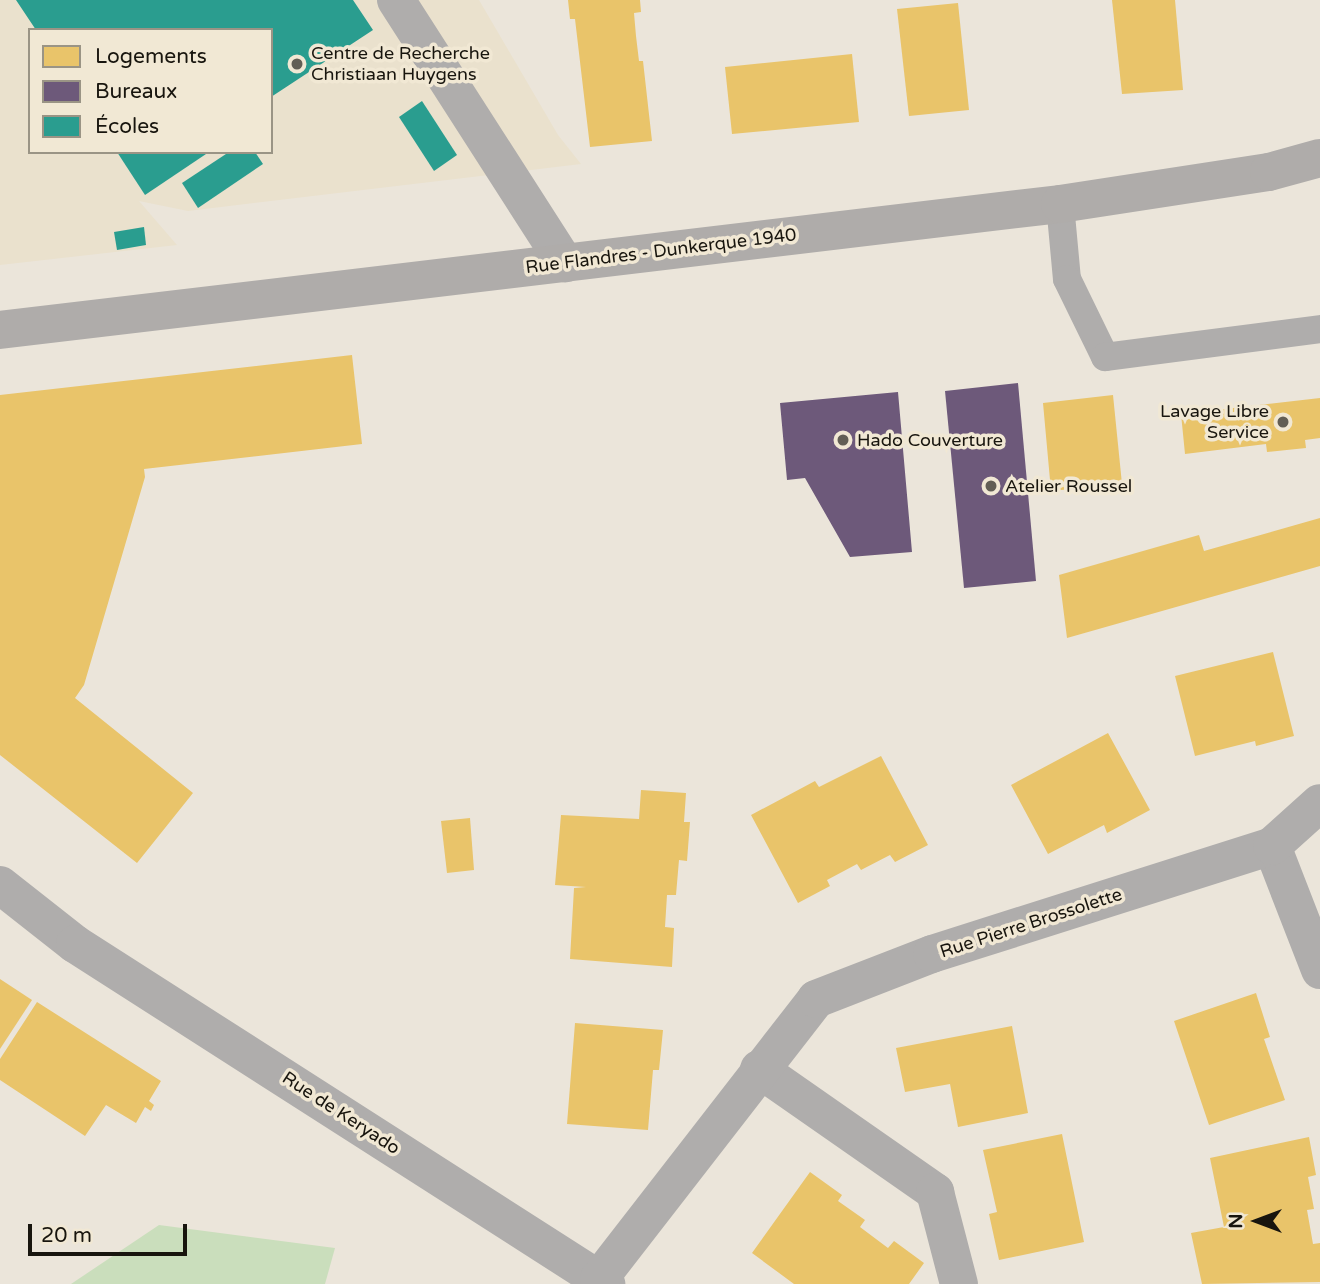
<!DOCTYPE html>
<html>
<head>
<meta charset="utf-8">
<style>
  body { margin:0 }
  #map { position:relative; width:1320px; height:1284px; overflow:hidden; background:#ebe5da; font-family:"Varela Round",sans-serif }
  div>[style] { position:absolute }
  .built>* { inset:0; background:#eae1cd }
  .green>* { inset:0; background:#cadebc }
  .homes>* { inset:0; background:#e9c46a }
  .offices>* { inset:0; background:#6d597a }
  .schools>* { inset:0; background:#2a9d8f }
  .lane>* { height:28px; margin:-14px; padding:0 14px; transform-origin:14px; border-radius:14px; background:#afadac }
  .street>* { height:38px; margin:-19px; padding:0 19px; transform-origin:19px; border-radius:19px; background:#afadac }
  .secondary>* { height:38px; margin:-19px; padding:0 19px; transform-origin:19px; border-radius:19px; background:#afacaa }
  .dots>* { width:19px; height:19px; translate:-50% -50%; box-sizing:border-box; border:4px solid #f1e8d4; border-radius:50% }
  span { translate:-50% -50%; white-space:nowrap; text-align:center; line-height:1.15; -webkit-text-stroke:7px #f1e8d4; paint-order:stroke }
  .poi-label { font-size:18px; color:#18150e }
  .left { translate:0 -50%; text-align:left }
  .right { translate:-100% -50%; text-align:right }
  .street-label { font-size:18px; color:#18150e }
  .legend { position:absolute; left:28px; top:28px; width:245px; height:126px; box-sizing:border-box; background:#f1e8d4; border:2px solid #9a9485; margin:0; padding:9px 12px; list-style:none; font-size:21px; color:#18150e }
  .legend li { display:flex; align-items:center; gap:14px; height:35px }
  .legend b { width:35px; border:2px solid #9a9485 }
  .north { position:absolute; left:1222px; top:1186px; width:70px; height:70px; -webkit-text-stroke:5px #f1e8d4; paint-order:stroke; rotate:270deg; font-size:19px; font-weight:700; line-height:28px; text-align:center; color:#18150e }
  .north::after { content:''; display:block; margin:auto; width:24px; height:32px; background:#18150e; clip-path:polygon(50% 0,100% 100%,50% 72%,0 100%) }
  .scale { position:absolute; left:28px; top:1224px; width:159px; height:32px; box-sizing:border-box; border:4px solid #18150e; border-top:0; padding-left:9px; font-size:21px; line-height:24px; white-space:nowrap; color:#18150e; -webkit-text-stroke:5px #f1e8d4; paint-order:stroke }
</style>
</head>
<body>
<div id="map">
  <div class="built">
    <div style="clip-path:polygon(evenodd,0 0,479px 0,558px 135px,581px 164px,188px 211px,139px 201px,177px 245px,0 265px,0 0,30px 30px,271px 30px,271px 152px,30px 152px,30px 30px)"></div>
  </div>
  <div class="green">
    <div style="clip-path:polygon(159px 1225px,335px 1248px,325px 1284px,71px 1284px)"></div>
  </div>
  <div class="homes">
    <div style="clip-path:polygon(568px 0,640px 0,641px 12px,634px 13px,636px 36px,639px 61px,643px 61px,652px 141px,590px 147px,575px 19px,570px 19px)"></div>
    <div style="clip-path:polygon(1112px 0,1175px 0,1183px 90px,1122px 94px)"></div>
    <div style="clip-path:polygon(958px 3px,969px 110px,909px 116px,897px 9px)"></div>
    <div style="clip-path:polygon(852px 54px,859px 122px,732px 134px,725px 67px)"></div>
    <div style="clip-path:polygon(352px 355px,362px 444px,144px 469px,145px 477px,84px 685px,75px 698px,193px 793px,137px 863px,0 755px,0 395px)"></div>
    <div style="clip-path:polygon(1113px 395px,1122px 484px,1051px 491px,1043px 403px)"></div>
    <div style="clip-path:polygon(1320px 398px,1320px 438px,1305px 440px,1306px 448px,1267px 452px,1266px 444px,1185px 454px,1181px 414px)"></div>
    <div style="clip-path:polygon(1320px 518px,1320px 566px,1067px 638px,1059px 575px,1199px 535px,1204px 551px)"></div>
    <div style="clip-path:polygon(1273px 652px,1294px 736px,1256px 746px,1255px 741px,1195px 756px,1175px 676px)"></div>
    <div style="clip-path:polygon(1108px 733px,1150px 810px,1107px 833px,1104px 825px,1048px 854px,1011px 785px)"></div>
    <div style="clip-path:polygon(881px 756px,928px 845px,895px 862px,890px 855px,861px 870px,857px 864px,827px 880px,830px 886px,798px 903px,751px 815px,815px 781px,819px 787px)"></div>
    <div style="clip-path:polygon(641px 790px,686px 793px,684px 822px,690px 822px,687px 861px,679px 860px,676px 895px,667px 895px,665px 927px,674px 928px,672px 967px,570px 959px,574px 888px,586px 887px,555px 885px,561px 815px,639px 819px)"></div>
    <div style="clip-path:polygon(470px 818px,474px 870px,447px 873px,441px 821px)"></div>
    <div style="clip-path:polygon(0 979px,32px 1000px,0 1049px)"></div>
    <div style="clip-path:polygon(1256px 993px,1270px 1037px,1264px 1039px,1285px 1100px,1209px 1125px,1174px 1021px)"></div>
    <div style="clip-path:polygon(37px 1002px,161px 1081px,149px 1101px,154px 1105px,151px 1111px,145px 1107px,136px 1123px,106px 1105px,85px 1136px,0 1080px,0 1059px)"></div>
    <div style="clip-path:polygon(575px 1023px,663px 1030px,659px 1070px,653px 1070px,648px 1130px,567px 1124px)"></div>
    <div style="clip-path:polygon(1012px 1026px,1028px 1113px,958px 1127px,950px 1084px,905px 1092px,896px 1048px)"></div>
    <div style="clip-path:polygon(1062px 1134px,1084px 1242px,999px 1260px,989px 1214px,997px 1212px,983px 1150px)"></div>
    <div style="clip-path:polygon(1309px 1137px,1316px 1175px,1308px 1177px,1314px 1209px,1307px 1210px,1313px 1244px,1320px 1243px,1320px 1282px,1202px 1284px,1191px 1233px,1224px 1227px,1210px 1158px)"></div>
    <div style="clip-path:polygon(810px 1172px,842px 1195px,838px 1201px,865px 1220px,860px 1227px,888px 1248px,894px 1241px,924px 1263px,909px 1284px,794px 1284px,752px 1253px)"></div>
  </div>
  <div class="offices">
    <div style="clip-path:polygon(1018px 383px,1036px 581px,964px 588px,945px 391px)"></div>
    <div style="clip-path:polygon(898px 392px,912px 552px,850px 557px,805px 478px,787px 480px,780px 403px)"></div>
  </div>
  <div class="schools">
    <div style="clip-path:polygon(16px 0,353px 0,373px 30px,271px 97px,271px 30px,36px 30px)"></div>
    <div style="clip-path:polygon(422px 101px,457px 155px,434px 171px,399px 117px)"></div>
    <div style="clip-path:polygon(117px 152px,209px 152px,145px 195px)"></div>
    <div style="clip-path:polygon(229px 152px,255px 152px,263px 164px,198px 208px,182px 183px)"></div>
    <div style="clip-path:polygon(144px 227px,146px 245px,117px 250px,114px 232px)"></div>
  </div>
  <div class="lane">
    <div style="left:1060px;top:204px;width:75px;rotate:84.7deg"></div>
    <div style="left:1067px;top:279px;width:87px;rotate:64deg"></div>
    <div style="left:1105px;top:357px;width:217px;rotate:-7.4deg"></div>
  </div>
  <div class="street">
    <div style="left:396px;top:0;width:313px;rotate:57.3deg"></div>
    <div style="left:1272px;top:846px;width:133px;rotate:68.8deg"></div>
    <div style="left:0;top:885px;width:95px;rotate:38.2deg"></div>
    <div style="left:75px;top:944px;width:631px;rotate:32.63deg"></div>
    <div style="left:759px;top:1069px;width:215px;rotate:34.9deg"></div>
    <div style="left:935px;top:1192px;width:95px;rotate:75.4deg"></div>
    <div style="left:599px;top:1279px;width:354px;rotate:-52.2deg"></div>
    <div style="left:816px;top:999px;width:124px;rotate:-21.2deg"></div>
    <div style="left:932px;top:954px;width:357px;rotate:-17.6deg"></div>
    <div style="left:1272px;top:846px;width:64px;rotate:-41.9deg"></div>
  </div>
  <div class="secondary">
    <div style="left:0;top:330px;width:1067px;rotate:-6.78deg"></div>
    <div style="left:1060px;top:204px;width:211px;rotate:-8.7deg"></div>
    <div style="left:1269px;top:172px;width:53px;rotate:-15.4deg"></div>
  </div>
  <div class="dots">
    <div style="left:297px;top:64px;background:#625e55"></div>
    <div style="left:1283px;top:422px;background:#625e55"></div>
    <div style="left:843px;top:440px;background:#625e55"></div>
    <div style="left:991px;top:486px;background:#625e55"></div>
  </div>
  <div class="poi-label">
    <span class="left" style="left:311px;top:64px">Centre de Recherche<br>Christiaan Huygens</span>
    <span class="right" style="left:1269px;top:422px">Lavage Libre<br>Service</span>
    <span class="left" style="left:857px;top:440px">Hado Couverture</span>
    <span class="left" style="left:1005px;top:486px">Atelier Roussel</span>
  </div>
  <div class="street-label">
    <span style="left:661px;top:251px;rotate:-7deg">Rue Flandres - Dunkerque 1940</span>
    <span style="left:1031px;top:923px;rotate:-18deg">Rue Pierre Brossolette</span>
    <span style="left:341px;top:1113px;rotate:33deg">Rue de Keryado</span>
  </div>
  <ul class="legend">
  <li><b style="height:19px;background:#e9c46a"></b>Logements</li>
  <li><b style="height:19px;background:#6d597a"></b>Bureaux</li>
  <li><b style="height:19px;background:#2a9d8f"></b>Écoles</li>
  </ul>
  <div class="north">N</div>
  <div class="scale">20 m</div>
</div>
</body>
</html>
